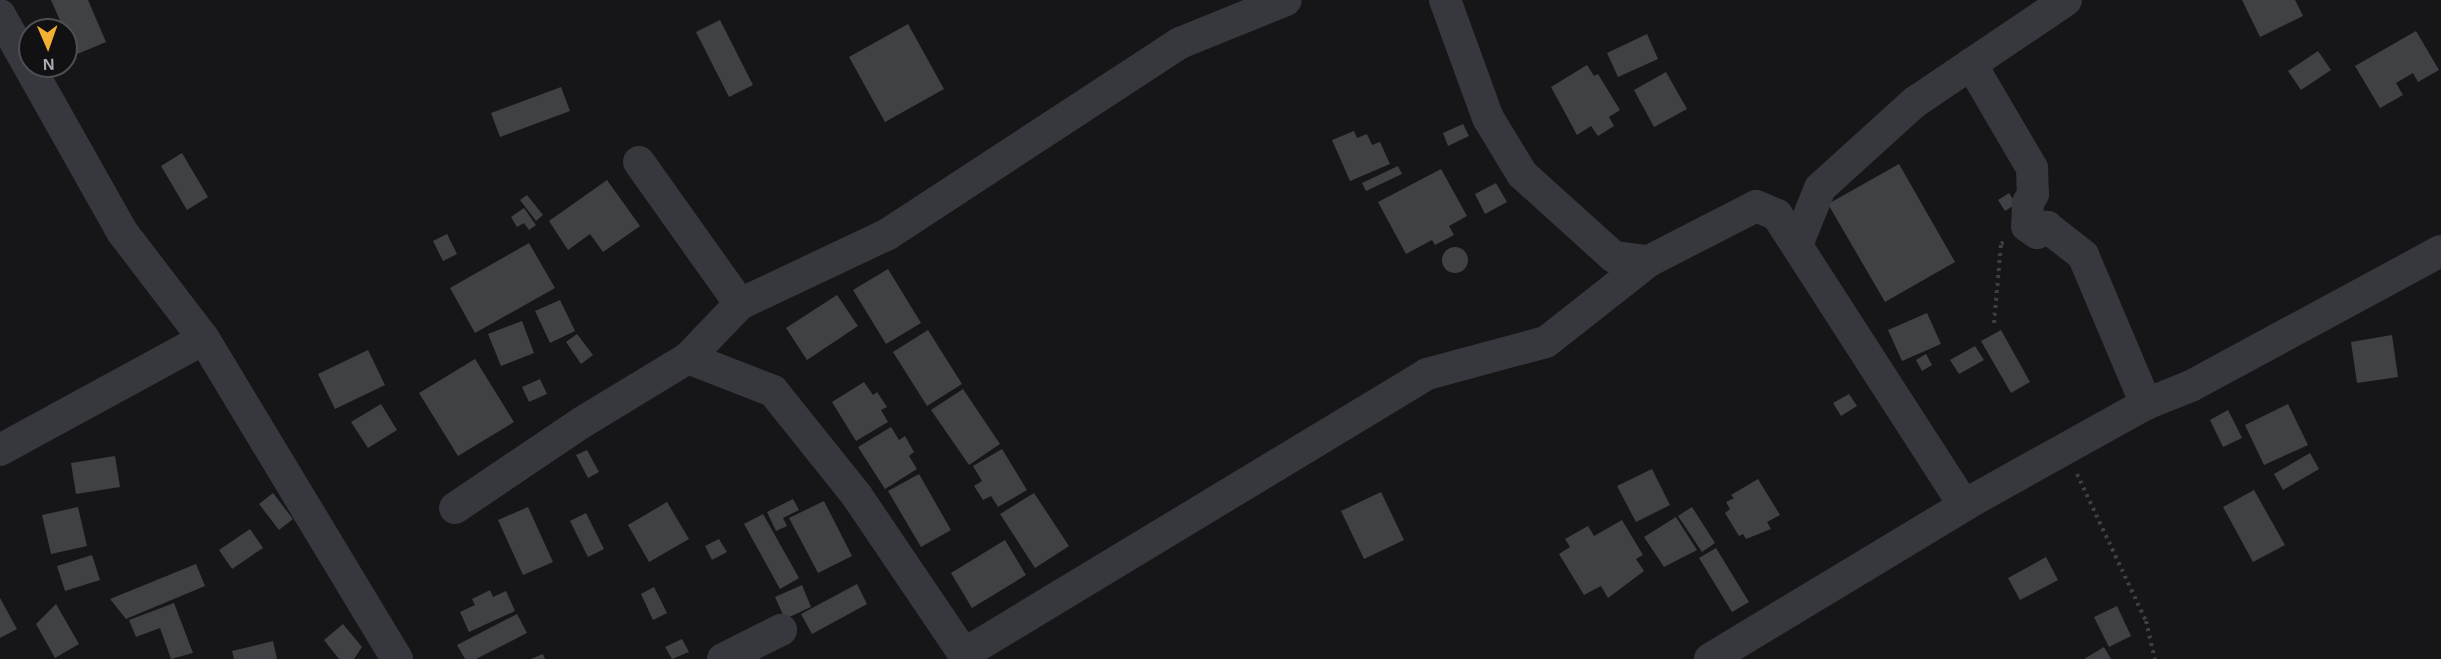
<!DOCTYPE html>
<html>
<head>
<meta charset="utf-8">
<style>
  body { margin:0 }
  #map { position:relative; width:2441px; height:659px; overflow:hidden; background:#161618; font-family:Arial,sans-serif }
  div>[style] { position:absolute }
  .building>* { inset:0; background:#404145 }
  .round { border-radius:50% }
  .path>* { height:4px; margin-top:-2px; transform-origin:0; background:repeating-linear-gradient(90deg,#3d3f44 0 3px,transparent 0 7.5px) }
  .minor>* { height:32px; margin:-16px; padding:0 16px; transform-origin:16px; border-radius:16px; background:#37383d }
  span { translate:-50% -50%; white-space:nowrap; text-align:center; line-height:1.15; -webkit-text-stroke:4.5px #111113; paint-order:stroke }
  .north { position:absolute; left:18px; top:18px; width:60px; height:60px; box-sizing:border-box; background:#111113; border:2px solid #4d4f55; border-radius:50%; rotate:178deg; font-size:16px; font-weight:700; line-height:24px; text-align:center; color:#a8adb8 }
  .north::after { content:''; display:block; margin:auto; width:21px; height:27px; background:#f2b134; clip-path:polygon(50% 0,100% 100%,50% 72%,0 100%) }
</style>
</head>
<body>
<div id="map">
  <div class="building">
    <div style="clip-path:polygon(51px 0,88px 0,106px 42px,75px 55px)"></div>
    <div style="clip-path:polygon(2242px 0,2295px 0,2303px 16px,2260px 37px)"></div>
    <div style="clip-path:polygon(720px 20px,753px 85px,729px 97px,696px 32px)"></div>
    <div style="clip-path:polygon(908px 24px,944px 89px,885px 122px,849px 57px)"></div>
    <div style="clip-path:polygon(2416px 31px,2439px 70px,2418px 82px,2413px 73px,2396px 83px,2403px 95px,2380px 108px,2355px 66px)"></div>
    <div style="clip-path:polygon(1647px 34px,1658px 59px,1618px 77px,1607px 53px)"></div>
    <div style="clip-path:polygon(2318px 51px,2331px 70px,2301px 90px,2288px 71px)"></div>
    <div style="clip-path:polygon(1587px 65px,1594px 76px,1598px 74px,1620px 110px,1609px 117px,1614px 126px,1598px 136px,1591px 126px,1577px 135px,1551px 87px)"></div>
    <div style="clip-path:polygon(1666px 72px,1687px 109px,1654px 127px,1634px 90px)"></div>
    <div style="clip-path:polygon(561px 87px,570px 111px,500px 137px,491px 113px)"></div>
    <div style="clip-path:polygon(1463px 124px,1469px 136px,1448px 146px,1443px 133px)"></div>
    <div style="clip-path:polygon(1354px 131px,1357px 138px,1367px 134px,1372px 145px,1380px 142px,1390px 164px,1350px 181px,1332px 140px)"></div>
    <div style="clip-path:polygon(182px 153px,208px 197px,187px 210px,161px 166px)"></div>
    <div style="clip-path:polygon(1899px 164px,1955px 262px,1885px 302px,1828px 204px)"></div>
    <div style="clip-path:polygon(1398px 166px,1402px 174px,1366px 191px,1362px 183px)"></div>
    <div style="clip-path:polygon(1441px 169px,1467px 216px,1449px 226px,1454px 235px,1435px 245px,1432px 240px,1406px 254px,1378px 202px)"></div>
    <div style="clip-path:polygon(607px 180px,640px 226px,603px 252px,590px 234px,568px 250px,549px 221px)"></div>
    <div style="clip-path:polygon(1496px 183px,1507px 202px,1485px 214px,1475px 194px)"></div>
    <div style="clip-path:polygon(2009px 193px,2016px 204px,2005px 211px,1998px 200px)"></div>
    <div style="clip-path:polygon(527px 195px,543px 215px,536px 221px,520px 200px)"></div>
    <div style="clip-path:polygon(524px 208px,536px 225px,529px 230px,524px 223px,517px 227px,511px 217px)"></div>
    <div style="clip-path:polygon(447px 234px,457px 254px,443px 261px,433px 241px)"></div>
    <div style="clip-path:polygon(529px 243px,555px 288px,475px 333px,450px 288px)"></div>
    <div class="round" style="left:1442px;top:247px;width:26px;height:26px"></div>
    <div style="clip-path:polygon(888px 269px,921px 323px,886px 344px,853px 290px)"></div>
    <div style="clip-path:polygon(837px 295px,858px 326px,807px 360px,786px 328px)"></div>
    <div style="clip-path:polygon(560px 300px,575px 331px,550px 343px,535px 311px)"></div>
    <div style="clip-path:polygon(1927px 313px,1941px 344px,1902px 361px,1888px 330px)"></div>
    <div style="clip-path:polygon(522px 321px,534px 353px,501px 366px,488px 334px)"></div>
    <div style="clip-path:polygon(928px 330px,962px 384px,927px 406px,893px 352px)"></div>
    <div style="clip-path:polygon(2001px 330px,2030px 382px,2011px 393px,1981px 341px)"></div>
    <div style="clip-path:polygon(577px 334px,593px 355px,581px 364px,566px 342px)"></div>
    <div style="clip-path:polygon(2392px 335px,2398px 377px,2357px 383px,2351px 342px)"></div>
    <div style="clip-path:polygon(1975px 346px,1984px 360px,1959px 374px,1950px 360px)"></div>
    <div style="clip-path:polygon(368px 350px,385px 385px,335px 409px,318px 374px)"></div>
    <div style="clip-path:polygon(1926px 354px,1932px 365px,1922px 371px,1916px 360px)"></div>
    <div style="clip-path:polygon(475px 359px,514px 422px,458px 456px,419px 393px)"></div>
    <div style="clip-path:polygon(540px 379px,547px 394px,529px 402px,522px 387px)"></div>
    <div style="clip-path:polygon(864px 382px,873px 395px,877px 392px,887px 407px,881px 410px,888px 422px,856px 441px,832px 402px)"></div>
    <div style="clip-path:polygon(963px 389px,1000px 444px,969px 465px,931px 410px)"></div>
    <div style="clip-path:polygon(1849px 394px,1857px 406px,1841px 416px,1833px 403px)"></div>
    <div style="clip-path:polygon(381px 404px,397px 430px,368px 448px,351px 422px)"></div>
    <div style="clip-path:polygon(2288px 404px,2308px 445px,2264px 465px,2245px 425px)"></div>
    <div style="clip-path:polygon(2228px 410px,2242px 438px,2223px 447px,2210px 420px)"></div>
    <div style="clip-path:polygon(891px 427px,899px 440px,905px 436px,914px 452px,909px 456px,917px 469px,885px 489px,858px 447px)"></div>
    <div style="clip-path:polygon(1002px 449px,1027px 490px,998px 507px,991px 496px,983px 500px,974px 486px,982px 481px,973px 466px)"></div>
    <div style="clip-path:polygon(587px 450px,599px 472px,588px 478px,576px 455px)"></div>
    <div style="clip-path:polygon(2310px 453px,2319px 469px,2283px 490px,2274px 474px)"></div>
    <div style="clip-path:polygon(115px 456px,120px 487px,76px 494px,71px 463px)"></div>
    <div style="clip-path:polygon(1652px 469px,1670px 505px,1636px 522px,1617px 486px)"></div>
    <div style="clip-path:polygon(919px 474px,951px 530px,921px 547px,888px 491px)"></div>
    <div style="clip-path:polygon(1758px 479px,1780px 515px,1767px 522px,1771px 529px,1746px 539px,1743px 534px,1739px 536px,1725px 513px,1730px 509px,1726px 502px,1734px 498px,1731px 495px)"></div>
    <div style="clip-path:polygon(2254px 490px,2285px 545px,2253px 562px,2223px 507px)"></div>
    <div style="clip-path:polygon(1381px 492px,1404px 540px,1364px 559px,1341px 511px)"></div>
    <div style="clip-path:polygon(273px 493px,293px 519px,279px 530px,259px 504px)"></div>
    <div style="clip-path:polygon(1034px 493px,1069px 546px,1035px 568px,1000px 514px)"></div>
    <div style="clip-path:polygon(793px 499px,799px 510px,783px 518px,787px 526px,776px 531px,767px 512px)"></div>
    <div style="clip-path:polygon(824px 501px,852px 556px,818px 573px,789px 518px)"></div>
    <div style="clip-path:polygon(667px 502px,689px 539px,649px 562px,628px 525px)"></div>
    <div style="clip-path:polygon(78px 507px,87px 546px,51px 554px,42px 515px)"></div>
    <div style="clip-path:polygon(528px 507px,553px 562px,523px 575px,498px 520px)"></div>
    <div style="clip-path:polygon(1692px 507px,1715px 543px,1702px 552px,1678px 516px)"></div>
    <div style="clip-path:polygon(586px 513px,604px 549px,588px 557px,570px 521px)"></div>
    <div style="clip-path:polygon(763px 514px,799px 578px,780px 589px,744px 524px)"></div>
    <div style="clip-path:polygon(1676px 517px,1697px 550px,1664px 567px,1644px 537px)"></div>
    <div style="clip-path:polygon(1622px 520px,1643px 555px,1636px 559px,1644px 571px,1608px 598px,1601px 586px,1584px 595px,1559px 554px,1570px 547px,1565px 539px,1588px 526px,1594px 536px)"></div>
    <div style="clip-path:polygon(250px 529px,263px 548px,232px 569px,219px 550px)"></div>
    <div style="clip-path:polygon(719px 539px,727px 552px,712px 560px,705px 546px)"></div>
    <div style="clip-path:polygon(1005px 540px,1026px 575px,972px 608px,951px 573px)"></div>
    <div style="clip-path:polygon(1716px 548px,1749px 602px,1732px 612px,1699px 558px)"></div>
    <div style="clip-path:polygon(92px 555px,100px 580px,65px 591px,57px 566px)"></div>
    <div style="clip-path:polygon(2046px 557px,2058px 580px,2020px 600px,2008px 578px)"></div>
    <div style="clip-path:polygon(196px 564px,205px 586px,126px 619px,110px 599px)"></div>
    <div style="clip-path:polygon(857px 584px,867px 604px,812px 634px,801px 614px)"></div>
    <div style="clip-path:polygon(802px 585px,811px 607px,785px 619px,775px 597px)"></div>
    <div style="clip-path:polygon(654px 587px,667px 613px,653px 620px,641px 594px)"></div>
    <div style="clip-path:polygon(490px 590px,493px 597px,506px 591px,515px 611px,469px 632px,460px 612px,475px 605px,472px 599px)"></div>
    <div style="clip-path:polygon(0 598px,17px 629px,0 638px)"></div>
    <div style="clip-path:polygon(174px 603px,193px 653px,171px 659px,160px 628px,136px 637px,129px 620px)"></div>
    <div style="clip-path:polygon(56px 604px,79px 644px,55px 658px,36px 624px)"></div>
    <div style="clip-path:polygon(2117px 606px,2131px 636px,2109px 647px,2094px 617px)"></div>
    <div style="clip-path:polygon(517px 614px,527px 633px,476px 659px,465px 659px,457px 645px)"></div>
    <div style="clip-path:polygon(343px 624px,362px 647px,354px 659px,339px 659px,324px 640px)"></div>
    <div style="clip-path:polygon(682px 639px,689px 652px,672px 659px,665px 647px)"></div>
    <div style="clip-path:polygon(273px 641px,277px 659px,234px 659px,232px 651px)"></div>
    <div style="clip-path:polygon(2104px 647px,2111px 659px,2084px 659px)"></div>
    <div style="clip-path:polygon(543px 654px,545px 659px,531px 659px)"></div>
  </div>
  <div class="path">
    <div style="left:1994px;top:323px;width:79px;rotate:-84.9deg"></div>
    <div style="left:2001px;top:244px;width:6px;rotate:-39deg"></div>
    <div style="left:2077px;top:474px;width:162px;rotate:64.9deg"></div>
    <div style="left:2146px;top:621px;width:39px;rotate:77deg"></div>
  </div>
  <div class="minor">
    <div style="left:1445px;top:0;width:126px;rotate:70deg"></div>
    <div style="left:1488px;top:118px;width:66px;rotate:58.7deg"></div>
    <div style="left:1522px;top:174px;width:124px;rotate:42.1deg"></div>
    <div style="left:1614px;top:257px;width:35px;rotate:7deg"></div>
    <div style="left:1649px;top:261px;width:120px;rotate:-27.2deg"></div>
    <div style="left:1756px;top:206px;width:23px;rotate:23deg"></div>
    <div style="left:1777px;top:215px;width:345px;rotate:57.2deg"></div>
    <div style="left:0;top:15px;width:250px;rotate:60.6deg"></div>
    <div style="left:123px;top:233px;width:133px;rotate:52.6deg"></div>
    <div style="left:204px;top:339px;width:374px;rotate:58.9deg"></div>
    <div style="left:1971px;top:64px;width:121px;rotate:59.6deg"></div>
    <div style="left:2032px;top:168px;width:26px;rotate:88deg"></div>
    <div style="left:2033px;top:194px;width:10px;rotate:119deg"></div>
    <div style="left:2028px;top:203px;width:23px;rotate:92deg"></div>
    <div style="left:2027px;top:226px;width:12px;rotate:35deg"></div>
    <div style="left:2037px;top:233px;width:12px;rotate:-31deg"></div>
    <div style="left:2047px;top:227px;width:46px;rotate:37.9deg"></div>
    <div style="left:2083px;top:255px;width:162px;rotate:67.1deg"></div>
    <div style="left:639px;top:162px;width:174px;rotate:54.6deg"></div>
    <div style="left:1797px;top:245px;width:61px;rotate:-68deg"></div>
    <div style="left:1820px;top:188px;width:128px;rotate:-42.2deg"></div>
    <div style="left:1915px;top:102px;width:182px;rotate:-34deg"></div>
    <div style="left:688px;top:358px;width:75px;rotate:-46.1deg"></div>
    <div style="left:740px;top:304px;width:164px;rotate:-25.3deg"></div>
    <div style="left:888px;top:234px;width:349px;rotate:-33.2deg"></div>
    <div style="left:1180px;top:43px;width:114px;rotate:-22.1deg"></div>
    <div style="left:0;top:450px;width:232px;rotate:-28.6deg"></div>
    <div style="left:455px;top:508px;width:152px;rotate:-34deg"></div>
    <div style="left:581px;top:423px;width:125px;rotate:-31.3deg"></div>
    <div style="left:688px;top:358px;width:91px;rotate:21.2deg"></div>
    <div style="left:773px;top:391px;width:134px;rotate:51.3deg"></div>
    <div style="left:857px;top:496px;width:191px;rotate:55.9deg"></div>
    <div style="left:723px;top:659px;width:65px;rotate:-26.6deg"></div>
    <div style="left:966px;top:659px;width:5px;rotate:-112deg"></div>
    <div style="left:964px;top:654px;width:541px;rotate:-31.16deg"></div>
    <div style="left:1427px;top:374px;width:123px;rotate:-15.1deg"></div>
    <div style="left:1546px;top:342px;width:131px;rotate:-38.2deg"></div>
    <div style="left:1710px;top:659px;width:310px;rotate:-31.1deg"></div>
    <div style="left:1975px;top:499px;width:196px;rotate:-29.1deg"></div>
    <div style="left:2146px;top:404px;width:48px;rotate:-21.8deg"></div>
    <div style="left:2191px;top:386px;width:284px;rotate:-28.4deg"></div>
  </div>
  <div class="north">N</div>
</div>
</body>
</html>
